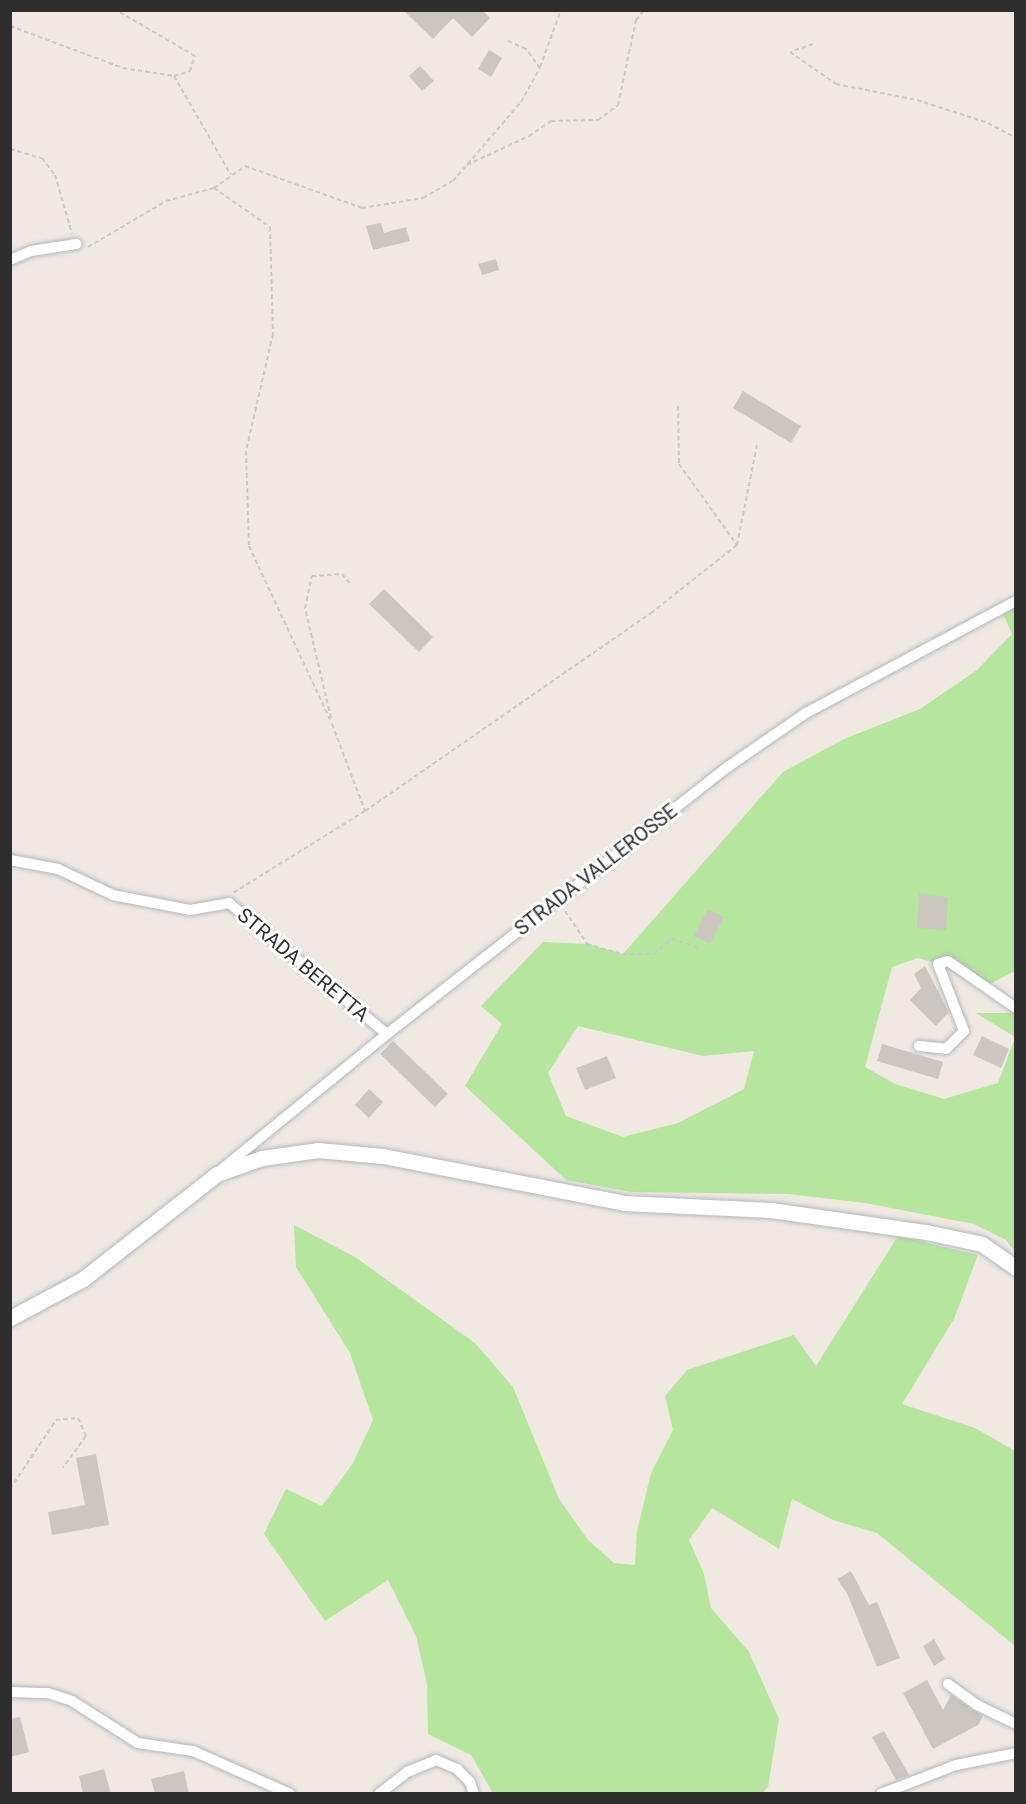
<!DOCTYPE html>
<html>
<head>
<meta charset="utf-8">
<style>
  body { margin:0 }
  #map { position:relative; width:1026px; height:1804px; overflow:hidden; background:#efe9e1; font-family:Roboto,sans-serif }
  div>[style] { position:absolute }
  .green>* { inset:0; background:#b6e59e }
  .building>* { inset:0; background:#cbc7bf }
  .path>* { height:2px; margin-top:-1px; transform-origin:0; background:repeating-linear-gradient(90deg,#c9c9c9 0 4.5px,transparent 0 7.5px) }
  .roads { filter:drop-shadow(0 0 2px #b4b7c1) drop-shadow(0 0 2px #b4b7c1) }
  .street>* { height:10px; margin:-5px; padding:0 5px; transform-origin:5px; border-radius:5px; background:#fff }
  .secondary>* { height:15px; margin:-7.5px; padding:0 7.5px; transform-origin:7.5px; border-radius:7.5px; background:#fff }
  span { translate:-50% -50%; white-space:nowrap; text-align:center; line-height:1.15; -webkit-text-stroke:6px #fff; paint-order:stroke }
  .street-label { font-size:20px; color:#2e2e2e }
  .frame { position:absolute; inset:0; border:12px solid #2e2e2e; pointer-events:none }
</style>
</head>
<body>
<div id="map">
  <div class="green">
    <div style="clip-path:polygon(evenodd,1015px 601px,1015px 971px,986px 986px,948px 961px,938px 964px,918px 958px,892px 967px,865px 1067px,895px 1084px,944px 1099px,998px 1083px,1015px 1038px,1015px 1252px,1006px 1240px,974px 1224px,865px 1203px,788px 1194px,631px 1192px,566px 1180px,465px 1086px,502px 1024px,481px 1006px,543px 942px,587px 944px,623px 954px,783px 772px,844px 739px,920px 709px,977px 670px,1012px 634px,1001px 609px,1015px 601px,578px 1026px,703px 1056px,754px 1051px,744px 1089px,678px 1123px,623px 1137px,566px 1116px,548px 1073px,578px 1026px)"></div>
    <div style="clip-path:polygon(976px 1013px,1015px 1013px,1015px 1037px)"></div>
    <div style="clip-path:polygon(294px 1225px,355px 1257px,475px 1343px,513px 1387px,559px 1499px,588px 1540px,614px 1563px,635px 1565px,637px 1531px,651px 1473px,673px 1430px,665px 1396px,687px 1370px,794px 1335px,816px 1366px,898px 1236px,978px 1255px,954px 1319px,902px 1404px,975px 1428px,1015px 1451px,1015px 1646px,877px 1533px,833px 1520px,792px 1499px,779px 1549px,712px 1508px,689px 1540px,704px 1574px,711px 1608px,749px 1652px,779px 1719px,768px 1787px,761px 1794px,493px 1793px,471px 1755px,428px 1734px,427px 1684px,416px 1636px,388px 1580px,325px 1621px,264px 1534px,286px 1489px,322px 1506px,353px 1463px,373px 1420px,350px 1353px,296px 1267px)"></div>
  </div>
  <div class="building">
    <div style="clip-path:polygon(403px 10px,482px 10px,490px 18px,472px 37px,453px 18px,433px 39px)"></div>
    <div style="clip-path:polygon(489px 50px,502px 58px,491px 77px,478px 69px)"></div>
    <div style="clip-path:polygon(420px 66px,434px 81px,422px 91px,409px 76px)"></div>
    <div style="clip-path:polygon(381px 223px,384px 233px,406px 227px,410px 241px,373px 250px,366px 226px)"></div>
    <div style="clip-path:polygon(496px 259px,499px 270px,482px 275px,478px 264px)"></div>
    <div style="clip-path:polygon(743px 391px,801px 426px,791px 443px,733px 408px)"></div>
    <div style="clip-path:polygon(384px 589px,433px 637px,419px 652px,369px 604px)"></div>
    <div style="clip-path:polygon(919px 894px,948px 897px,946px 930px,917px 928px)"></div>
    <div style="clip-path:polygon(708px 909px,724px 917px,710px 944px,694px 936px)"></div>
    <div style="clip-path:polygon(925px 966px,949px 1012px,936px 1026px,910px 1000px,921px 988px,914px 974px)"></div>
    <div style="clip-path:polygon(982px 1036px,1009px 1049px,1001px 1068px,973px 1055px)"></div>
    <div style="clip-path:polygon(393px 1041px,448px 1094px,435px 1107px,380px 1054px)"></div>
    <div style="clip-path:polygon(882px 1044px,943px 1062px,938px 1079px,877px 1061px)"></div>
    <div style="clip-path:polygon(607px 1056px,616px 1078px,585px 1090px,576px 1068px)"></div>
    <div style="clip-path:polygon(369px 1089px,383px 1102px,369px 1118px,355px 1105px)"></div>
    <div style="clip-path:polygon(96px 1454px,109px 1525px,52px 1535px,48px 1512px,85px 1505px,76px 1458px)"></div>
    <div style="clip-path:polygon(851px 1571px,869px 1605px,877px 1602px,900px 1658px,877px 1667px,847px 1593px,837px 1579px)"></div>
    <div style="clip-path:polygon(934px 1639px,945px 1659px,934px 1666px,923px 1646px)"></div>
    <div style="clip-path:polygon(927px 1680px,943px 1710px,951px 1695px,983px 1716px,978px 1725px,933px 1749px,903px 1693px)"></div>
    <div style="clip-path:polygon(20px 1717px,29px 1752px,10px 1757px,10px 1719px)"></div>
    <div style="clip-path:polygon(884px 1731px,909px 1775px,896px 1780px,872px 1737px)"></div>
    <div style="clip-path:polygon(104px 1769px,111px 1794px,83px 1794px,79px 1776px)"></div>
    <div style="clip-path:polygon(184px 1771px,189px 1794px,155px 1794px,151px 1779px)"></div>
  </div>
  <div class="path">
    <div style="left:10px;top:26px;width:121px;rotate:20.4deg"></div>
    <div style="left:123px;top:68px;width:52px;rotate:8.9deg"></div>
    <div style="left:174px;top:76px;width:17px;rotate:-17deg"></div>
    <div style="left:190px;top:71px;width:16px;rotate:-72deg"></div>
    <div style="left:195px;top:56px;width:91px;rotate:-149.8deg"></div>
    <div style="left:813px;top:44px;width:24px;rotate:161deg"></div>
    <div style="left:790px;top:52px;width:56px;rotate:34.8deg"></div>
    <div style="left:836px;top:84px;width:83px;rotate:11.2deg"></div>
    <div style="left:917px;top:100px;width:75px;rotate:17.9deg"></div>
    <div style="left:988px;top:123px;width:32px;rotate:28deg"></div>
    <div style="left:540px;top:67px;width:61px;rotate:-69.8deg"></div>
    <div style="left:174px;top:76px;width:114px;rotate:60.1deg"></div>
    <div style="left:10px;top:149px;width:33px;rotate:16deg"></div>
    <div style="left:42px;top:158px;width:21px;rotate:53deg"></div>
    <div style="left:55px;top:175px;width:61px;rotate:73.9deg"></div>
    <div style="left:467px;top:165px;width:68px;rotate:-25.1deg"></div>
    <div style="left:529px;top:136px;width:27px;rotate:-34deg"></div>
    <div style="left:551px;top:121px;width:47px;rotate:-1.2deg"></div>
    <div style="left:598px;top:120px;width:25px;rotate:-37deg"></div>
    <div style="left:618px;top:105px;width:87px;rotate:-78deg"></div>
    <div style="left:636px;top:20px;width:13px;rotate:-51deg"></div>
    <div style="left:214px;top:188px;width:38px;rotate:-35deg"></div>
    <div style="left:245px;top:166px;width:124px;rotate:19.7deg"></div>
    <div style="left:362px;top:208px;width:62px;rotate:-9.3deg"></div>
    <div style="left:423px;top:198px;width:34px;rotate:-30deg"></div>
    <div style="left:453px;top:181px;width:104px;rotate:-49.3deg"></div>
    <div style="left:521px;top:102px;width:39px;rotate:-61deg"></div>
    <div style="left:540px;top:68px;width:24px;rotate:-126deg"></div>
    <div style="left:526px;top:49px;width:20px;rotate:-156deg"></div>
    <div style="left:88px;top:247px;width:91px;rotate:-30.5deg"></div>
    <div style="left:166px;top:201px;width:50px;rotate:-15.2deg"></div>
    <div style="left:214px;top:188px;width:68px;rotate:34.9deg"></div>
    <div style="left:270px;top:227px;width:107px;rotate:88.4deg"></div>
    <div style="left:273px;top:334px;width:120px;rotate:103deg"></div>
    <div style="left:246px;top:451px;width:95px;rotate:88.2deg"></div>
    <div style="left:249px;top:546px;width:196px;rotate:65deg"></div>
    <div style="left:332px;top:724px;width:93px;rotate:69.2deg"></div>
    <div style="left:365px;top:811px;width:155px;rotate:148.2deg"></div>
    <div style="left:678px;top:406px;width:58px;rotate:89deg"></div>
    <div style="left:679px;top:464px;width:100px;rotate:54.4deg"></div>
    <div style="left:331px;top:718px;width:113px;rotate:-103.3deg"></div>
    <div style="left:305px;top:608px;width:33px;rotate:-78deg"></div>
    <div style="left:312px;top:576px;width:30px;rotate:-4deg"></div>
    <div style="left:342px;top:574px;width:14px;rotate:51deg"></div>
    <div style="left:365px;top:811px;width:348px;rotate:-34.7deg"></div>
    <div style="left:651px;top:613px;width:110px;rotate:-38.3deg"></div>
    <div style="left:737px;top:545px;width:102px;rotate:-78.7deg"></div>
    <div style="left:565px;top:911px;width:40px;rotate:56deg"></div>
    <div style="left:587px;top:944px;width:37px;rotate:16deg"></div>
    <div style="left:623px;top:954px;width:31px"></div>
    <div style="left:654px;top:954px;width:23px;rotate:-40deg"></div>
    <div style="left:672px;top:939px;width:29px;rotate:18deg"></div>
    <div style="left:10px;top:1489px;width:83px;rotate:-56.3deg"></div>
    <div style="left:56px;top:1420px;width:22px;rotate:-5deg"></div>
    <div style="left:78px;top:1418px;width:20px;rotate:66deg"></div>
    <div style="left:86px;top:1436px;width:39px;rotate:126deg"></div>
  </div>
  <div class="roads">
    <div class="street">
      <div style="left:10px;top:260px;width:23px;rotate:-23deg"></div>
      <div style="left:31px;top:251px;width:46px;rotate:-8.8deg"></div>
      <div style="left:10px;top:860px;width:49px;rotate:10.6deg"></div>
      <div style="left:58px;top:869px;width:61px;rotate:25.3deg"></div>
      <div style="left:113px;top:895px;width:78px;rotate:11deg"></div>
      <div style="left:190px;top:910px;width:40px;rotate:-10deg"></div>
      <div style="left:229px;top:903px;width:205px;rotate:39.7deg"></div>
      <div style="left:919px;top:1046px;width:27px;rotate:6deg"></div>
      <div style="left:946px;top:1049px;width:25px;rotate:-45deg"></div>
      <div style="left:964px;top:1031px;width:72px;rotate:-111.2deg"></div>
      <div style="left:938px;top:964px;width:10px;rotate:-17deg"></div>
      <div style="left:948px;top:961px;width:83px;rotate:34.7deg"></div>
      <div style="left:222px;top:1169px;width:213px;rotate:-39.3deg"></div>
      <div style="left:387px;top:1034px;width:434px;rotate:-38.1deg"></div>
      <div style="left:729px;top:766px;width:93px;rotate:-34.5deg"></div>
      <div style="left:806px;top:713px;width:238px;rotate:-28.1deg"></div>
      <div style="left:948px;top:1684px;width:36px;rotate:36deg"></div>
      <div style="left:977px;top:1705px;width:43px;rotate:26deg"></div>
      <div style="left:10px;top:1692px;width:38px;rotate:2deg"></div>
      <div style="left:48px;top:1693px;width:25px;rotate:18deg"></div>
      <div style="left:72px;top:1701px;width:78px;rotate:32.5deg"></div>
      <div style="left:138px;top:1743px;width:56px;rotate:8.3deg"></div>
      <div style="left:193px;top:1751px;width:106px;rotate:23.9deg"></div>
      <div style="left:379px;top:1794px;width:36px;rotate:-38deg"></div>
      <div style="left:407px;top:1772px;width:31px;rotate:-22deg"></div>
      <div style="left:436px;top:1760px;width:23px;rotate:23deg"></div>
      <div style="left:457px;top:1769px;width:18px;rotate:45deg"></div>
      <div style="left:470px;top:1782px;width:13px;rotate:72deg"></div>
      <div style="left:881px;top:1794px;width:80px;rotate:-21.1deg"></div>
      <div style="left:956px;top:1765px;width:61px;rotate:-11.3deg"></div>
    </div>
    <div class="secondary">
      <div style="left:10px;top:1318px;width:83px;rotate:-28.1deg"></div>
      <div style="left:83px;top:1279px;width:170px;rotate:-38.1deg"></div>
      <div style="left:217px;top:1174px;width:48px;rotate:-19.6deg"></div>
      <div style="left:262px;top:1158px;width:57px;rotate:-8.1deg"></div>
      <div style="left:318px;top:1150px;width:65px;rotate:5.3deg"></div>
      <div style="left:383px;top:1156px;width:246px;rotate:11deg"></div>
      <div style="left:624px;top:1203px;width:147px;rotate:2.7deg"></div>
      <div style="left:771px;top:1210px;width:157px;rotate:8.1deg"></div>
      <div style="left:926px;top:1232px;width:57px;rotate:12.1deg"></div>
      <div style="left:982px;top:1244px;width:42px;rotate:35.2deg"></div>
    </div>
  </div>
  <div class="street-label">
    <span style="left:596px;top:870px;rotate:-38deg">STRADA VALLEROSSE</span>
    <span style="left:303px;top:965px;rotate:40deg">STRADA BERETTA</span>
  </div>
  <div class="frame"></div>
</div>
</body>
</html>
